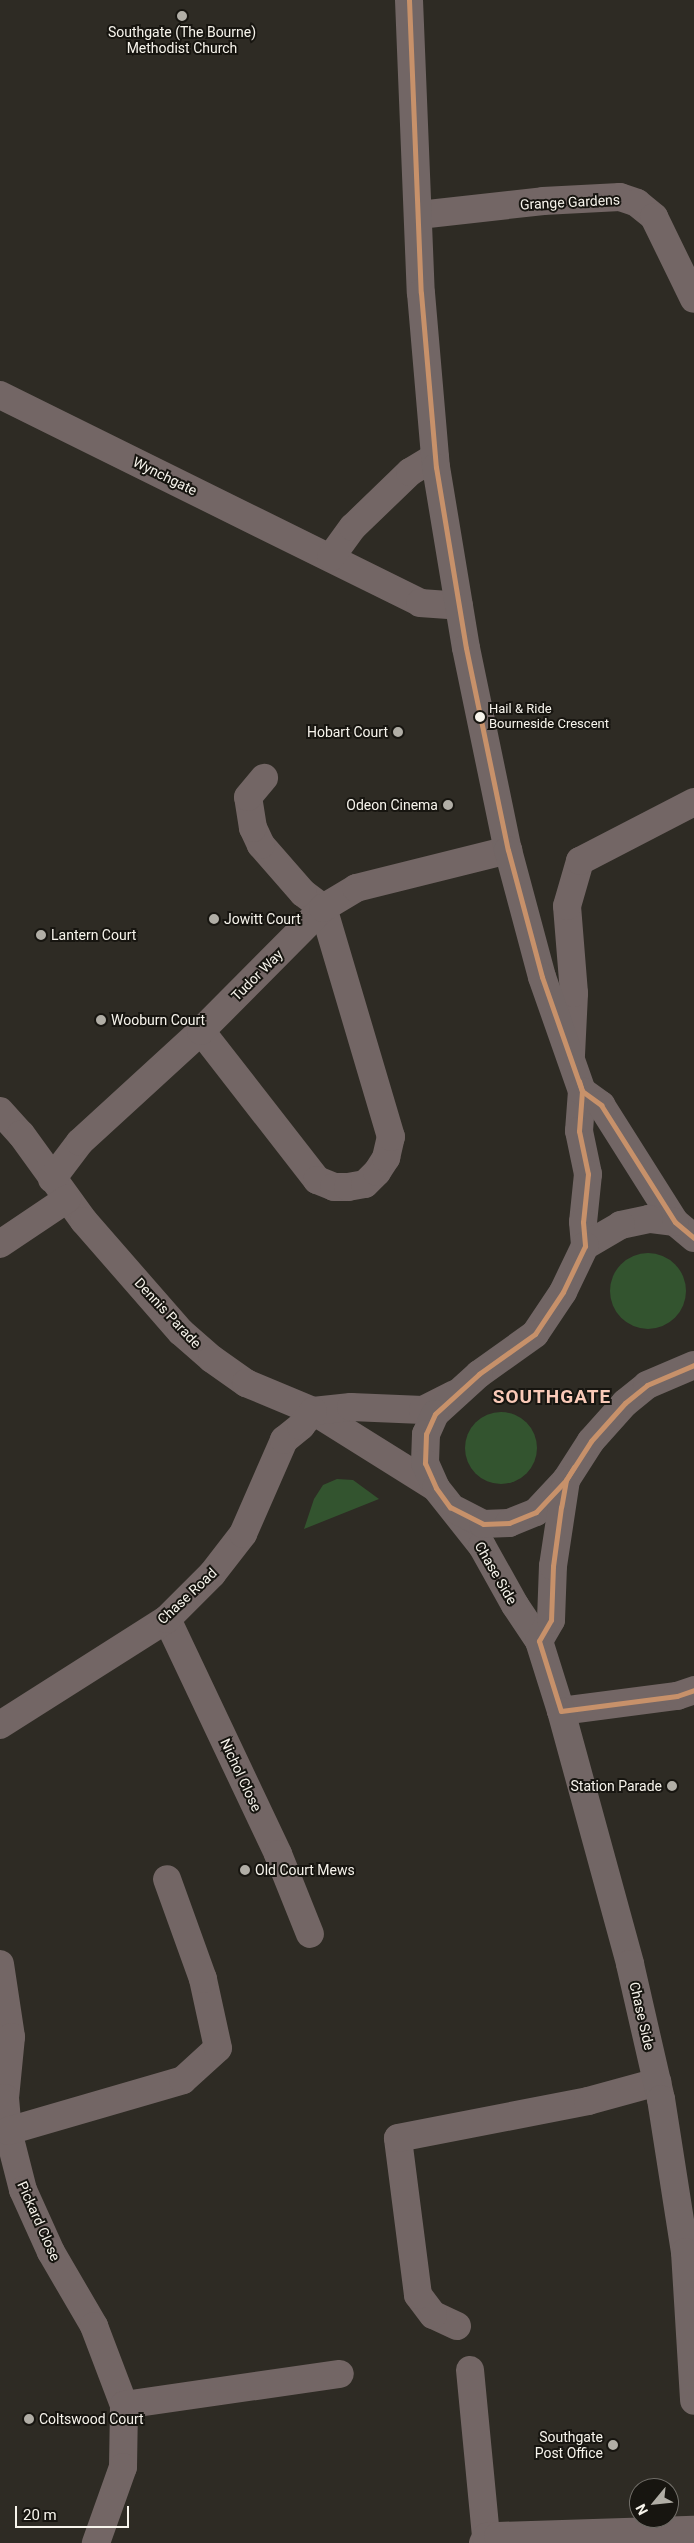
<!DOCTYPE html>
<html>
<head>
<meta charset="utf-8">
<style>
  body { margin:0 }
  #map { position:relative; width:694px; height:2543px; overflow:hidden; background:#2e2b24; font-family:Roboto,sans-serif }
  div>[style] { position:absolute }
  .green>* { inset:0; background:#33542f }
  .round { border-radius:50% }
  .minor>* { height:28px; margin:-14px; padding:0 14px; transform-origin:14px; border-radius:14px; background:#736665 }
  .major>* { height:28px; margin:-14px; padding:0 14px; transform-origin:14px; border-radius:14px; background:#726665 }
  .bus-1>* { height:5px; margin:-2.5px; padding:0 2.5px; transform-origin:2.5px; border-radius:2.5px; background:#c7916a }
  .dots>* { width:14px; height:14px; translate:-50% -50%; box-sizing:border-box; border:2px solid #171510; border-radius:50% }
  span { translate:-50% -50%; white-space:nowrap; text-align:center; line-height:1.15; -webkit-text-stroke:4px #171510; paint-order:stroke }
  .bus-label { font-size:13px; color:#f7f4ec }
  .left { translate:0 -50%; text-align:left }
  .poi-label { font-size:14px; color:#f7f4ec }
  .right { translate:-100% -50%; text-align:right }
  .street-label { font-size:14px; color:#f7f4ec }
  .district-label { font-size:19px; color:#facab8; font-weight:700; letter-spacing:1px }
  .north { position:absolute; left:629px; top:2478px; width:50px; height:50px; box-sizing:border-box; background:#171510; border:1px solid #716e68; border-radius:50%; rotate:242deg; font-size:14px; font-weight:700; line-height:20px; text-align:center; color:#f7f4ec }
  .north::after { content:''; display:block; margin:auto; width:18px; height:22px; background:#b1aea6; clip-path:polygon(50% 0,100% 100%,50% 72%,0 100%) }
  .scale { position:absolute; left:15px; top:2506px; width:114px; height:22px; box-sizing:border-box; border:2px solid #f7f4ec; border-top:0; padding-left:6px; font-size:15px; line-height:18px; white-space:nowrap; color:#f7f4ec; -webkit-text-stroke:4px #171510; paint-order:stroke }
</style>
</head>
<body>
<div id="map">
  <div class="green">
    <div class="round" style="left:610px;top:1253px;width:76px;height:76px"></div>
    <div class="round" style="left:465px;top:1412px;width:72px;height:72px"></div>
    <div style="clip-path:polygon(337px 1479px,353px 1480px,379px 1499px,304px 1529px,314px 1499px,323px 1485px)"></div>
  </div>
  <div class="minor">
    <div style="left:419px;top:215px;width:125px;rotate:-6.4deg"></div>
    <div style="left:543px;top:201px;width:77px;rotate:-3deg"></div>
    <div style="left:620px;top:197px;width:18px;rotate:19deg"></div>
    <div style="left:637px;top:203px;width:22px;rotate:39deg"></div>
    <div style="left:654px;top:217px;width:91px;rotate:64deg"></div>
    <div style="left:0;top:395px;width:469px;rotate:26.3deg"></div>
    <div style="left:420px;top:603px;width:39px;rotate:4deg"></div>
    <div style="left:331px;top:557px;width:37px;rotate:-54deg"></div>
    <div style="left:353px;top:527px;width:79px;rotate:-44deg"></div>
    <div style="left:410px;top:472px;width:29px;rotate:-31deg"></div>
    <div style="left:201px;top:1031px;width:189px;rotate:52.1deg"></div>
    <div style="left:317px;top:1180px;width:18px;rotate:22deg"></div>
    <div style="left:334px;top:1187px;width:14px"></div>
    <div style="left:348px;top:1187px;width:17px;rotate:-10deg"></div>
    <div style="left:365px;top:1184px;width:17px;rotate:-45deg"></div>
    <div style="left:377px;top:1172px;width:17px;rotate:-57deg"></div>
    <div style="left:386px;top:1158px;width:22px;rotate:-77deg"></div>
    <div style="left:391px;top:1137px;width:239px;rotate:-106.5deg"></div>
    <div style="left:323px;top:908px;width:25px;rotate:-143deg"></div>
    <div style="left:303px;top:893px;width:64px;rotate:-131.2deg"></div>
    <div style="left:261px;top:845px;width:19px;rotate:-115deg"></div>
    <div style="left:253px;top:828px;width:31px;rotate:-99deg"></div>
    <div style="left:248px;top:797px;width:25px;rotate:-50deg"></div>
    <div style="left:571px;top:1055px;width:62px;rotate:-87.2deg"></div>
    <div style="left:574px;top:993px;width:87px;rotate:-94.6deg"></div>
    <div style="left:567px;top:906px;width:47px;rotate:-73.9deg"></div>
    <div style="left:580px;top:861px;width:128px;rotate:-27.4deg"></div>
    <div style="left:0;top:1111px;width:31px;rotate:48deg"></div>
    <div style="left:21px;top:1134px;width:107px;rotate:54.1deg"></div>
    <div style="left:84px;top:1221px;width:147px;rotate:48.9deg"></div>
    <div style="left:181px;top:1332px;width:41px;rotate:41.1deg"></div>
    <div style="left:212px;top:1359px;width:42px;rotate:35.2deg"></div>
    <div style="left:246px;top:1383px;width:73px;rotate:22.7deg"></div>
    <div style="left:313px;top:1411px;width:145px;rotate:32deg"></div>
    <div style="left:52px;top:1179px;width:46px;rotate:-52.9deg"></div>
    <div style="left:80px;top:1142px;width:164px;rotate:-42.5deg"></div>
    <div style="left:201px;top:1031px;width:173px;rotate:-45.2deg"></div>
    <div style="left:323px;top:908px;width:39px;rotate:-31deg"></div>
    <div style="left:356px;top:888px;width:157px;rotate:-14deg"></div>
    <div style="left:0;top:1244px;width:81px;rotate:-33.9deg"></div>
    <div style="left:313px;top:1411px;width:38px;rotate:-6deg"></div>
    <div style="left:351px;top:1407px;width:72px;rotate:2.4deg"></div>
    <div style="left:423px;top:1410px;width:35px;rotate:-27deg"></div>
    <div style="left:167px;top:1619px;width:260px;rotate:64.7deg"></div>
    <div style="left:278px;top:1854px;width:86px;rotate:68.2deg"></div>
    <div style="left:561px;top:1711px;width:117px;rotate:-7.4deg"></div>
    <div style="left:677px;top:1696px;width:18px;rotate:-19deg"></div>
    <div style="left:0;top:1725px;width:198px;rotate:-32.4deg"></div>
    <div style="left:167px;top:1619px;width:64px;rotate:-45deg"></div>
    <div style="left:212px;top:1574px;width:51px;rotate:-52.2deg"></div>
    <div style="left:243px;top:1534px;width:103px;rotate:-66.4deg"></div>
    <div style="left:284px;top:1440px;width:22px;rotate:-39deg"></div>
    <div style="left:301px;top:1426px;width:19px;rotate:-51deg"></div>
    <div style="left:0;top:1964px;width:74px;rotate:81.4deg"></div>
    <div style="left:11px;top:2037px;width:61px;rotate:95.6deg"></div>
    <div style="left:5px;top:2098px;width:33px;rotate:85deg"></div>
    <div style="left:8px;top:2131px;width:61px;rotate:75.7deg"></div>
    <div style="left:23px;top:2190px;width:68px;rotate:65.7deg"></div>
    <div style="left:51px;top:2252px;width:86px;rotate:59.8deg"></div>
    <div style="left:94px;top:2326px;width:85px;rotate:69.2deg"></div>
    <div style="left:124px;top:2405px;width:62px;rotate:90.9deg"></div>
    <div style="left:123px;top:2467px;width:81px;rotate:109.6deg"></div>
    <div style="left:8px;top:2131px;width:182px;rotate:-16.2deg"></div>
    <div style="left:183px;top:2080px;width:47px;rotate:-42.4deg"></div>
    <div style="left:218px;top:2048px;width:71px;rotate:-102.3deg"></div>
    <div style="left:203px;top:1979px;width:106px;rotate:-109.8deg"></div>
    <div style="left:457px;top:2326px;width:26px;rotate:-155deg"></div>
    <div style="left:433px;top:2315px;width:25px;rotate:-127deg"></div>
    <div style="left:418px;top:2295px;width:158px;rotate:-97.3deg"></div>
    <div style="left:398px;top:2138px;width:194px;rotate:-11deg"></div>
    <div style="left:588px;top:2101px;width:72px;rotate:-15.4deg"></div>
    <div style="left:470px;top:2370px;width:168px;rotate:84.5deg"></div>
    <div style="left:124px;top:2405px;width:218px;rotate:-8.2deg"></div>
    <div style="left:483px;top:2543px;width:7px;rotate:-63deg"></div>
    <div style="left:486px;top:2537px;width:12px;rotate:-5deg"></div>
    <div style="left:498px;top:2536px;width:196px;rotate:-1.8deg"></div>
  </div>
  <div class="major">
    <div style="left:409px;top:0;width:293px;rotate:87.7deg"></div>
    <div style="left:421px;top:293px;width:175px;rotate:85.1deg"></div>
    <div style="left:436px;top:467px;width:183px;rotate:80.6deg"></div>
    <div style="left:466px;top:648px;width:206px;rotate:78.3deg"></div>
    <div style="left:508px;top:850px;width:131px;rotate:75deg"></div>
    <div style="left:542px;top:977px;width:121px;rotate:70.7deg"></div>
    <div style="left:582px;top:1091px;width:40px;rotate:94.3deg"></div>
    <div style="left:579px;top:1131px;width:44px;rotate:78.2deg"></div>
    <div style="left:588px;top:1174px;width:48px;rotate:95.9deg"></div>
    <div style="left:583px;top:1222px;width:24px;rotate:85deg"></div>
    <div style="left:582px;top:1091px;width:24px;rotate:36deg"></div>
    <div style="left:601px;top:1105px;width:138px;rotate:57.7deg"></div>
    <div style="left:694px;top:1238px;width:25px;rotate:-140deg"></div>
    <div style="left:675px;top:1222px;width:26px;rotate:-173deg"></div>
    <div style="left:649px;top:1219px;width:29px;rotate:168deg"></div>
    <div style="left:621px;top:1225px;width:42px;rotate:149.7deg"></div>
    <div style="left:585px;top:1246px;width:51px;rotate:115.6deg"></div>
    <div style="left:563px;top:1292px;width:50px;rotate:123.7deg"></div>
    <div style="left:535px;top:1334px;width:69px;rotate:144.5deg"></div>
    <div style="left:479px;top:1374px;width:59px;rotate:137.7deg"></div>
    <div style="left:435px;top:1414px;width:22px;rotate:114deg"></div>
    <div style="left:426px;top:1434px;width:29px;rotate:92deg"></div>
    <div style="left:425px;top:1463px;width:27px;rotate:66deg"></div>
    <div style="left:436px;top:1488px;width:74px;rotate:51.6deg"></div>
    <div style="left:482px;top:1546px;width:68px;rotate:60.8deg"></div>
    <div style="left:515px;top:1605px;width:43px;rotate:56.3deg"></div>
    <div style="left:539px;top:1641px;width:73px;rotate:72.6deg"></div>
    <div style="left:561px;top:1711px;width:262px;rotate:74.7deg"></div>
    <div style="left:630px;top:1964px;width:139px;rotate:77.1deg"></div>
    <div style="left:661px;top:2099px;width:155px;rotate:81.1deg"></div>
    <div style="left:685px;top:2252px;width:149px;rotate:86.5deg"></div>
    <div style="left:456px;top:1510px;width:30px;rotate:27deg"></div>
    <div style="left:483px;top:1524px;width:26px;rotate:-2deg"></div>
    <div style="left:509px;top:1523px;width:29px;rotate:-22deg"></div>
    <div style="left:536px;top:1512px;width:44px;rotate:-46.8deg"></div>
    <div style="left:566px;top:1480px;width:46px;rotate:-57.3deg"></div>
    <div style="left:591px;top:1441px;width:51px;rotate:-48.2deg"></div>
    <div style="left:625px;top:1403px;width:28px;rotate:-39deg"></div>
    <div style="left:647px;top:1385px;width:51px;rotate:-23.1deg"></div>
    <div style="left:539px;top:1641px;width:24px;rotate:-60deg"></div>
    <div style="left:551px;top:1620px;width:54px;rotate:-87.9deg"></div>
    <div style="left:553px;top:1566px;width:87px;rotate:-81.4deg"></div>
  </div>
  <div class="bus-1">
    <div style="left:409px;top:0;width:293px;rotate:87.7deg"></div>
    <div style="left:421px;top:293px;width:175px;rotate:85.1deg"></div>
    <div style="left:436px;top:467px;width:183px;rotate:80.6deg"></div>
    <div style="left:466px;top:648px;width:206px;rotate:78.3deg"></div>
    <div style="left:508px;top:850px;width:131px;rotate:75deg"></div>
    <div style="left:542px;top:977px;width:121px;rotate:70.7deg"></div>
    <div style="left:582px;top:1091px;width:40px;rotate:94.3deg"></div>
    <div style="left:579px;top:1131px;width:44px;rotate:78.2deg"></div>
    <div style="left:588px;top:1174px;width:48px;rotate:95.9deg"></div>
    <div style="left:583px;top:1222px;width:24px;rotate:85deg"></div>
    <div style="left:585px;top:1246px;width:51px;rotate:115.6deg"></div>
    <div style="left:563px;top:1292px;width:50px;rotate:123.7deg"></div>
    <div style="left:535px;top:1334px;width:69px;rotate:144.5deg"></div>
    <div style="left:479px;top:1374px;width:59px;rotate:137.7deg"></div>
    <div style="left:435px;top:1414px;width:22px;rotate:114deg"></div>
    <div style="left:426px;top:1434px;width:29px;rotate:92deg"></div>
    <div style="left:425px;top:1463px;width:27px;rotate:66deg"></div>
    <div style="left:436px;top:1488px;width:24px;rotate:54deg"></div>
    <div style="left:450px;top:1507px;width:37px;rotate:27deg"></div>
    <div style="left:483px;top:1524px;width:26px;rotate:-2deg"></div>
    <div style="left:509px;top:1523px;width:29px;rotate:-22deg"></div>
    <div style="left:536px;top:1512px;width:44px;rotate:-46.8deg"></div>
    <div style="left:566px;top:1480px;width:46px;rotate:-57.3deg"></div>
    <div style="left:591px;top:1441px;width:51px;rotate:-48.2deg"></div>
    <div style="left:625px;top:1403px;width:28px;rotate:-39deg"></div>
    <div style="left:647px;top:1385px;width:51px;rotate:-23.1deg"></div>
    <div style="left:579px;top:1081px;width:10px;rotate:73deg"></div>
    <div style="left:582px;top:1091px;width:24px;rotate:36deg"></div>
    <div style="left:601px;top:1105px;width:138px;rotate:57.7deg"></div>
    <div style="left:675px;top:1222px;width:25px;rotate:40deg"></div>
    <div style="left:574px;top:1467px;width:15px;rotate:122deg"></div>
    <div style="left:566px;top:1480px;width:27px;rotate:100deg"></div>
    <div style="left:561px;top:1507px;width:60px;rotate:97.7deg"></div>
    <div style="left:553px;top:1566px;width:54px;rotate:92.1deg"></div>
    <div style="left:551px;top:1620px;width:24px;rotate:120deg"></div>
    <div style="left:539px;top:1641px;width:73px;rotate:72.6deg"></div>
    <div style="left:561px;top:1711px;width:117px;rotate:-7.4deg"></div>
    <div style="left:677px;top:1696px;width:18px;rotate:-19deg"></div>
  </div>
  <div class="dots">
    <div style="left:182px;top:16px;background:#b1aea6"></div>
    <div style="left:480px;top:717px;background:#f7f4ec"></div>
    <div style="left:398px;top:732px;background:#b1aea6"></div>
    <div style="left:448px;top:805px;background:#b1aea6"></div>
    <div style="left:214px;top:919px;background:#b1aea6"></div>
    <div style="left:41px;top:935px;background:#b1aea6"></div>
    <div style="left:101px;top:1020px;background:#b1aea6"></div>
    <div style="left:672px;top:1786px;background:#b1aea6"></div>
    <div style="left:245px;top:1870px;background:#b1aea6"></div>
    <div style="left:29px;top:2419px;background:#b1aea6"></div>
    <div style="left:613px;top:2445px;background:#b1aea6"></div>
  </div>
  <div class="bus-label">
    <span class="left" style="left:489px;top:717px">Hail &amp; Ride<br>Bourneside Crescent</span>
  </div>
  <div class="poi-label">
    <span style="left:182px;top:40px">Southgate (The Bourne)<br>Methodist Church</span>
    <span class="right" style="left:388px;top:732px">Hobart Court</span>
    <span class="right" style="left:438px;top:805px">Odeon Cinema</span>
    <span class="left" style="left:224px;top:919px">Jowitt Court</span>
    <span class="left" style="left:51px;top:935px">Lantern Court</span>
    <span class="left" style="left:111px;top:1020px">Wooburn Court</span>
    <span class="right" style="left:662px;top:1786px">Station Parade</span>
    <span class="left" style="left:255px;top:1870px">Old Court Mews</span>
    <span class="left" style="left:39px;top:2419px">Coltswood Court</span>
    <span class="right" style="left:603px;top:2445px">Southgate<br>Post Office</span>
  </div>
  <div class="street-label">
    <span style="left:570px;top:202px;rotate:-3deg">Grange Gardens</span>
    <span style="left:165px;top:476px;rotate:26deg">Wynchgate</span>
    <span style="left:257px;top:975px;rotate:-45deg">Tudor Way</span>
    <span style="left:168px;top:1313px;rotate:47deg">Dennis Parade</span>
    <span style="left:496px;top:1573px;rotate:60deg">Chase Side</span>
    <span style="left:187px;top:1596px;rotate:-43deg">Chase Road</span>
    <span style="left:241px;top:1775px;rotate:65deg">Nichol Close</span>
    <span style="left:642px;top:2016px;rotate:77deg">Chase Side</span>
    <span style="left:39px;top:2221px;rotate:66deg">Pickard Close</span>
  </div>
  <div class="district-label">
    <span style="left:552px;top:1397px">SOUTHGATE</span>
  </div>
  <div class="north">N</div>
  <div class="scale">20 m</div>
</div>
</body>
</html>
